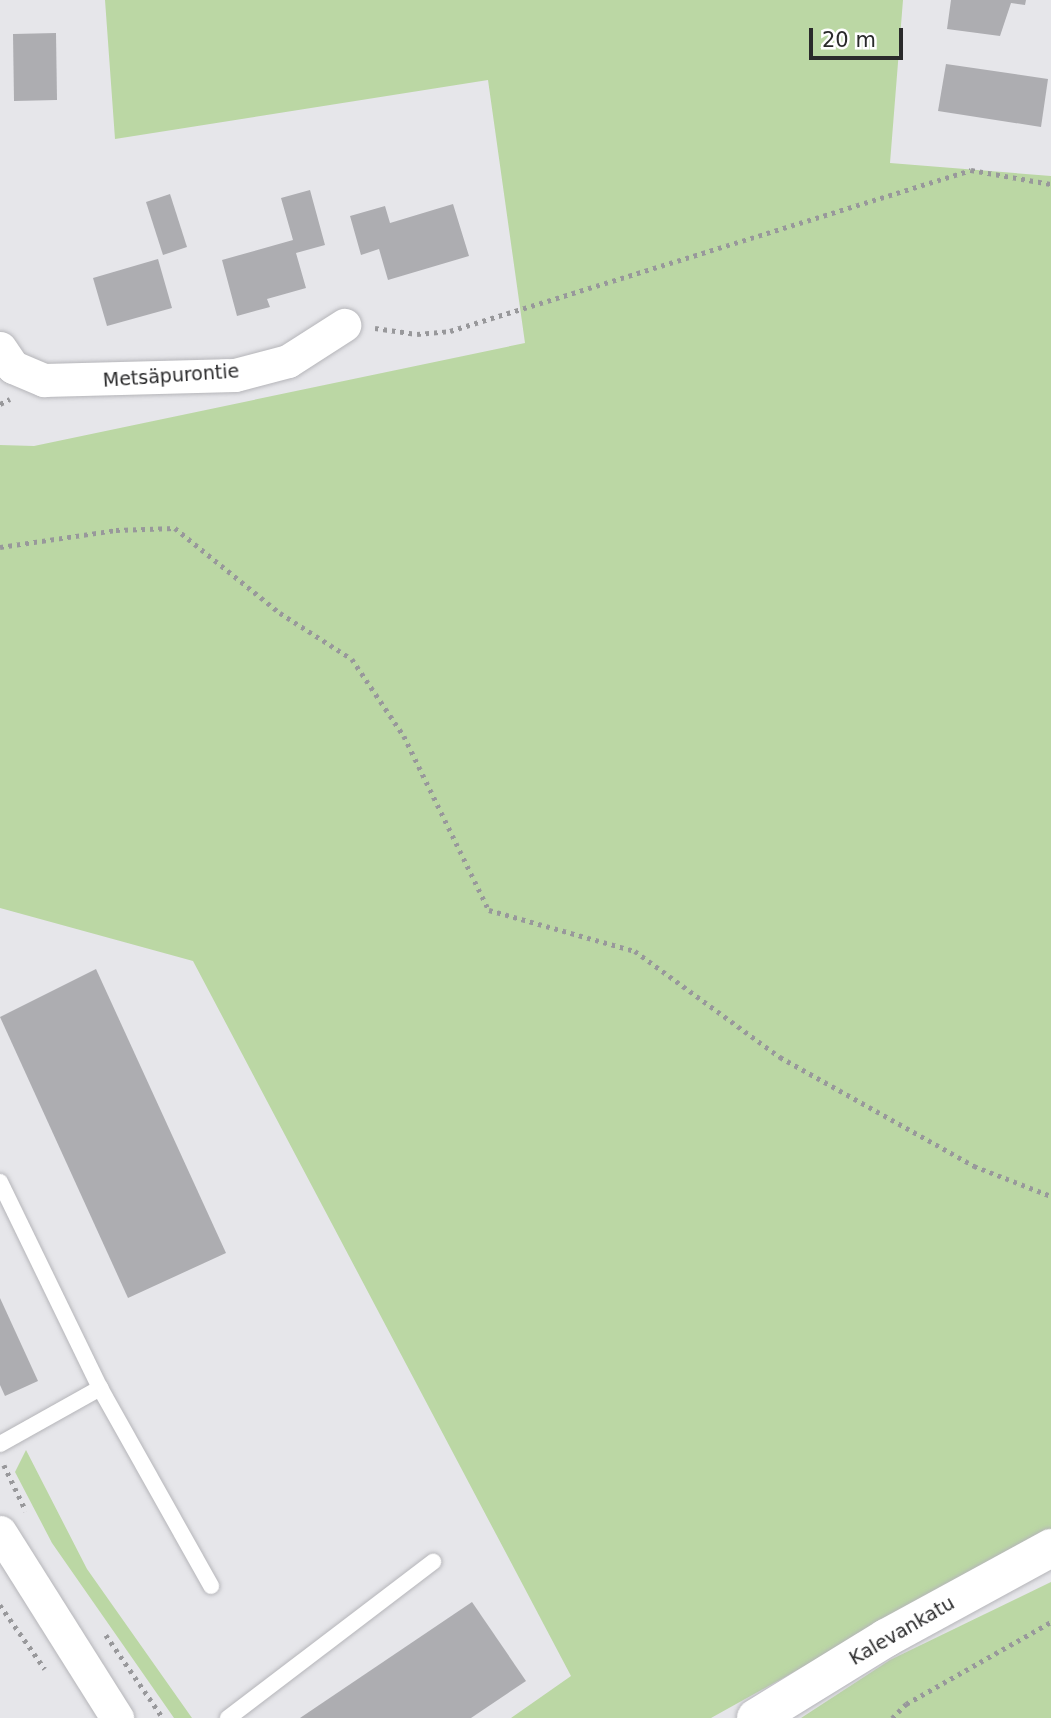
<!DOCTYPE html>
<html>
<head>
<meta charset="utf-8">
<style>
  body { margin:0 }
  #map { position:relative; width:1051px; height:1718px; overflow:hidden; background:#e6e6ea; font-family:"DejaVu Sans",sans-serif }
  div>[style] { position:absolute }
  .green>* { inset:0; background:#bbd7a4 }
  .building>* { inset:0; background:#adadb1 }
  .path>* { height:4.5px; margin-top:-2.25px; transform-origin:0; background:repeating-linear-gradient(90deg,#98989b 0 3.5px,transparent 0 8.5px) }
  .roads { filter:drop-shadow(0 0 2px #b5b5b9) drop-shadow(0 0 2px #b5b5b9) }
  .service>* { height:16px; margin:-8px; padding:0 8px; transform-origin:8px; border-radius:8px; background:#fff }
  .minor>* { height:33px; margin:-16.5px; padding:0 16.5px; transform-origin:16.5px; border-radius:16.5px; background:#fff }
  .secondary>* { height:38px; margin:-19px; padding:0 19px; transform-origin:19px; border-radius:19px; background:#fff }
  span { translate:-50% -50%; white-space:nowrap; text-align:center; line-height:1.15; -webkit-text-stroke:7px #fff; paint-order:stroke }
  .street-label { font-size:19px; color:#2a2a2b }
  .scale { position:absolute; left:809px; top:28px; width:94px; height:32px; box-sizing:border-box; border:4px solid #2a2a2b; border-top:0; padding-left:9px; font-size:21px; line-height:24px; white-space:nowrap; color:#2a2a2b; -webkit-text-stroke:5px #fff; paint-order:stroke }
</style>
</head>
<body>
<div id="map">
  <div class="green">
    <div style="clip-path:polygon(105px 0,903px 0,890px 163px,1051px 176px,1051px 1529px,711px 1718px,511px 1718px,571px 1676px,193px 961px,0 908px,0 445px,34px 446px,525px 343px,488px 80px,115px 139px)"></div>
    <div style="clip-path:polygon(26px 1450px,87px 1569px,192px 1718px,174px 1718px,52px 1543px,15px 1472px)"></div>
    <div style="clip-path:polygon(1051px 1582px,1051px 1718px,801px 1718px,890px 1660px)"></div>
  </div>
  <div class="building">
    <div style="clip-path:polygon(951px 0,1026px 0,1025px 5px,1011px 3px,1000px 36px,947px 29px)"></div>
    <div style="clip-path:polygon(56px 33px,57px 100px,14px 101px,13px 34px)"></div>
    <div style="clip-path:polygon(946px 64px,1048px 79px,1041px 127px,938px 111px)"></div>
    <div style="clip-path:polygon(310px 190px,325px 245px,296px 253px,306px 288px,267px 299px,270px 307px,237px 316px,222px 260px,293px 240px,281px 198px)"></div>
    <div style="clip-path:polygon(170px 194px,187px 247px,163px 255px,146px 202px)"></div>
    <div style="clip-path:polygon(453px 204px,469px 256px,388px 280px,379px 249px,361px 255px,350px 216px,385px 206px,390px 223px)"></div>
    <div style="clip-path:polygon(158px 259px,172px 308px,107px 326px,93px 278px)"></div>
    <div style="clip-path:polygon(96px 969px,226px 1253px,128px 1298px,0 1017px)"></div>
    <div style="clip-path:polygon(0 1298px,38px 1381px,5px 1396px,0 1385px)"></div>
    <div style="clip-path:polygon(472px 1602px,526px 1681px,471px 1718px,300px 1718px)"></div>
  </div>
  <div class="path">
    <div style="left:375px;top:328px;width:42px;rotate:8.1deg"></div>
    <div style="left:417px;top:334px;width:33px;rotate:-5deg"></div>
    <div style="left:450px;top:331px;width:545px;rotate:-17.17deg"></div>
    <div style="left:971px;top:170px;width:81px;rotate:9.9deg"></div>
    <div style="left:0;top:404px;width:11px;rotate:-27deg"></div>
    <div style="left:0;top:547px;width:117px;rotate:-8.3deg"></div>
    <div style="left:116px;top:530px;width:59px;rotate:-1.9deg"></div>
    <div style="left:175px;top:528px;width:135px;rotate:39deg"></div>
    <div style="left:280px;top:613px;width:85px;rotate:32.6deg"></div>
    <div style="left:352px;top:659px;width:93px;rotate:56deg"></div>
    <div style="left:404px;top:736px;width:194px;rotate:64deg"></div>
    <div style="left:489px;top:910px;width:152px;rotate:15.7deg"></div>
    <div style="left:635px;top:951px;width:180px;rotate:36.2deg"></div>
    <div style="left:780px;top:1057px;width:223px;rotate:29.3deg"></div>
    <div style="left:974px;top:1166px;width:83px;rotate:21.3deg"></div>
    <div style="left:4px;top:1465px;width:51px;rotate:64.4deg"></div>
    <div style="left:0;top:1605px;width:78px;rotate:54.9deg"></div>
    <div style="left:106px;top:1635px;width:101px;rotate:55.5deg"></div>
    <div style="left:892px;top:1718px;width:20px;rotate:-45deg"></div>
    <div style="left:906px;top:1704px;width:167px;rotate:-29.5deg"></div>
  </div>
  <div class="roads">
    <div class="service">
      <div style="left:0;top:1182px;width:229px;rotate:64.1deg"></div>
      <div style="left:100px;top:1388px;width:227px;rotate:60.7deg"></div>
      <div style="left:0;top:1444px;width:115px;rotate:-29.2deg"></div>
      <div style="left:228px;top:1718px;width:258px;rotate:-37.3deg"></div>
    </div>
    <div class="minor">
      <div style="left:0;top:348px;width:23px;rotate:56deg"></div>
      <div style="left:13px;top:367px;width:34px;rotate:23deg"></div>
      <div style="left:44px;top:380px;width:191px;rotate:-1.5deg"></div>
      <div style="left:235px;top:375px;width:55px;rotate:-14.8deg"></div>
      <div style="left:288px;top:361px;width:67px;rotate:-32.7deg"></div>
      <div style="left:0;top:1532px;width:220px;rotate:57.8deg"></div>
    </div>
    <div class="secondary">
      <div style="left:756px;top:1718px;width:153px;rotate:-31.6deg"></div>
      <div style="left:886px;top:1638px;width:188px;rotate:-28.6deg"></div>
    </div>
  </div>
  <div class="street-label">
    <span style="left:171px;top:376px;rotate:-4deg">Metsäpurontie</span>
    <span style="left:902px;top:1631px;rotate:-30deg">Kalevankatu</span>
  </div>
  <div class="scale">20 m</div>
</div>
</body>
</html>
